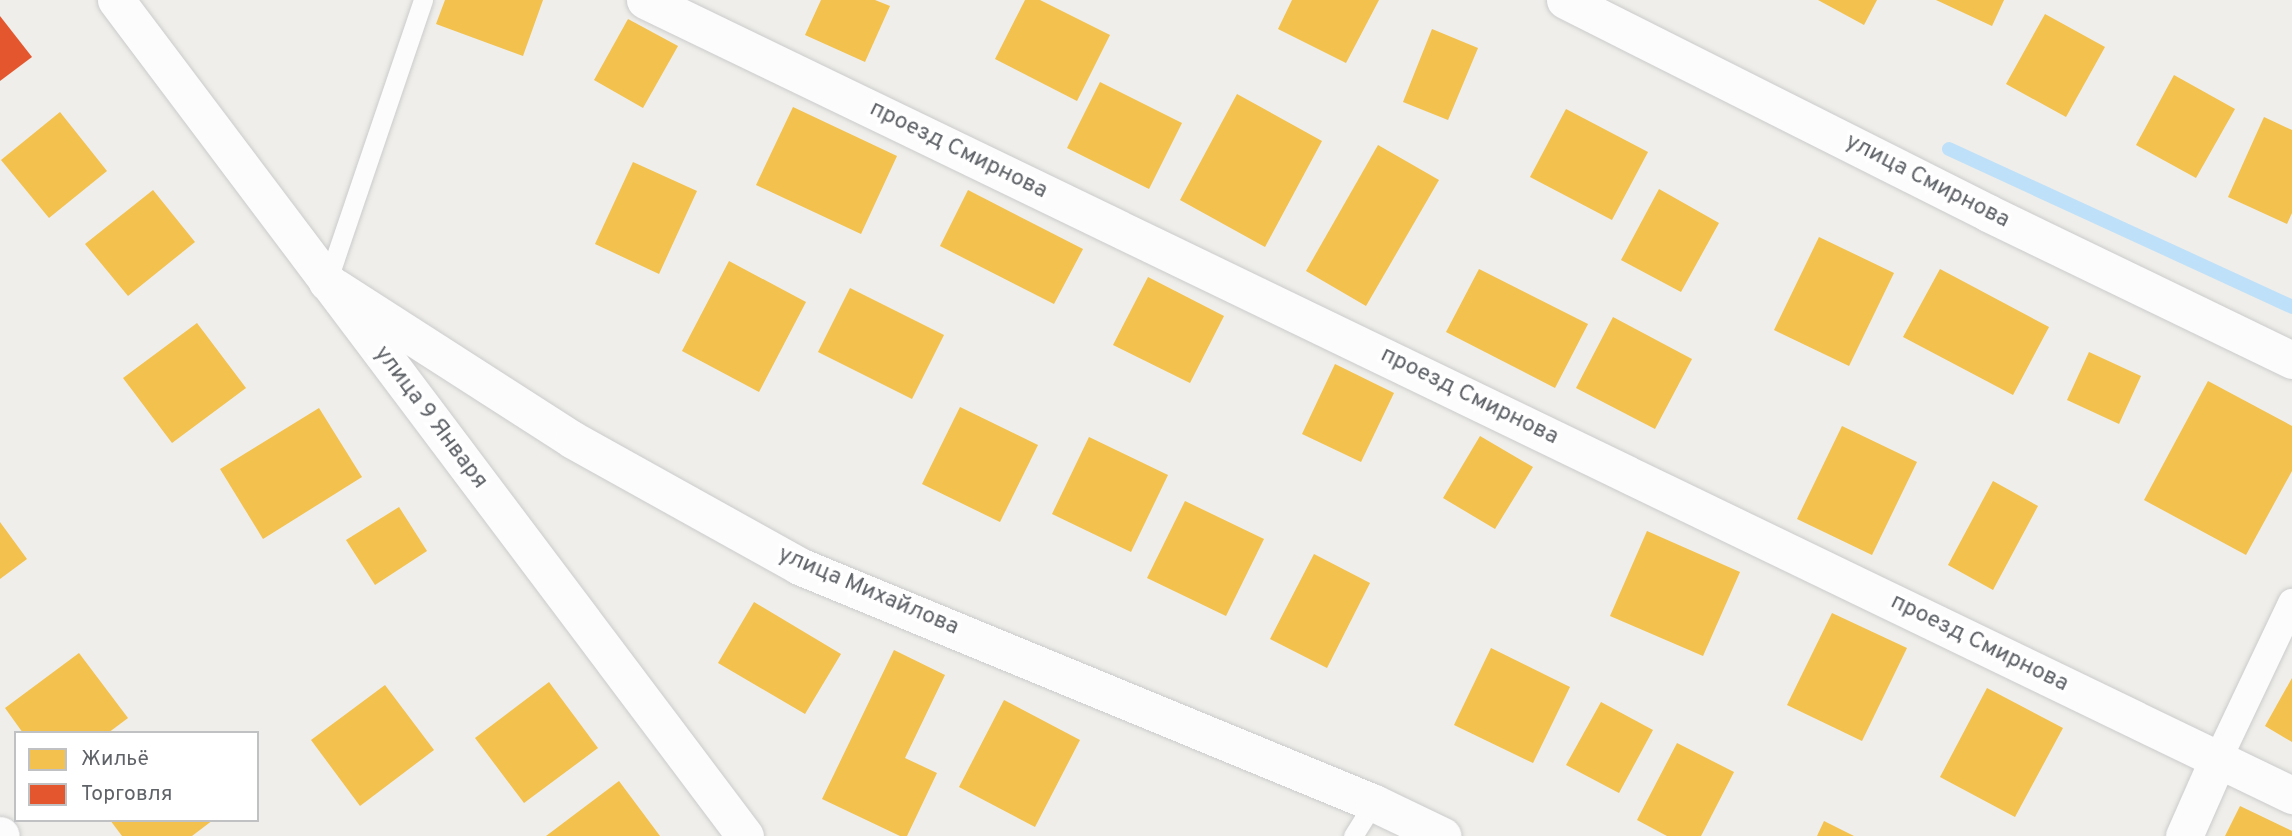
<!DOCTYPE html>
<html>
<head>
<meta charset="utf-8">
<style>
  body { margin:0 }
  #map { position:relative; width:2292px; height:836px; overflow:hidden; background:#efeeea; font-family:Overpass,sans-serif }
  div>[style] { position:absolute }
  .homes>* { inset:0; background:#f2c14e }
  .shops>* { inset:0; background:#e4572e }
  .stream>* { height:14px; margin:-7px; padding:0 7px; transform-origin:7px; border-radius:7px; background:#bfe0f9 }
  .roads { filter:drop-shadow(0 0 2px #cbcccc) drop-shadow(0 0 2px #cbcccc) }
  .service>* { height:19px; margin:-9.5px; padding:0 9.5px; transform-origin:9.5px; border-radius:9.5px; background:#fdfcfc }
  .pedestrian>* { height:28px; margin:-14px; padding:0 14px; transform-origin:14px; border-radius:14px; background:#fdfcfc }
  .minor>* { height:37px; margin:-18.5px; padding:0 18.5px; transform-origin:18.5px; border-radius:18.5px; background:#fdfcfc }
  span { translate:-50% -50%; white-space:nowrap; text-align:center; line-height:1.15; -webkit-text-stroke:7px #fff; paint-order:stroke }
  .street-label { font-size:23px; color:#5f6368 }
  .legend { position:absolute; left:14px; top:731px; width:245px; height:91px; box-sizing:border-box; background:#fff; border:2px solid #bfc1c3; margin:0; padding:9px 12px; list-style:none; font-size:21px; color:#5f6368 }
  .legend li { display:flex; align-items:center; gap:14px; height:35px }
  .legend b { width:35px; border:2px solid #bfc1c3 }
</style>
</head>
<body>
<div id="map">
  <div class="homes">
    <div style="clip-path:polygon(445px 0,543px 0,523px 56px,436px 24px)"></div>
    <div style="clip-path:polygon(821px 0,875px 0,890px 6px,865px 62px,805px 35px)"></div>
    <div style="clip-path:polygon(1025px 0,1040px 0,1110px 35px,1077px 101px,995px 59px)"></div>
    <div style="clip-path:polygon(1292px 0,1379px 0,1346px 63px,1278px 29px)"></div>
    <div style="clip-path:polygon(1818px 0,1877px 0,1864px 25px)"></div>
    <div style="clip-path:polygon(1936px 0,2004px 0,1992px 26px)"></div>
    <div style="clip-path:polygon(2045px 14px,2105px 47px,2066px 117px,2006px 84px)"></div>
    <div style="clip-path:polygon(628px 19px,678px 46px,643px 108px,594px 80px)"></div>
    <div style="clip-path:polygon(1432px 29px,1478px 48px,1448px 120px,1403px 102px)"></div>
    <div style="clip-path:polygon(2174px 75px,2235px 109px,2196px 178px,2136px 145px)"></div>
    <div style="clip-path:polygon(1100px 82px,1182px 123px,1149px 189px,1067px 148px)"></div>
    <div style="clip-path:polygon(1237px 94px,1322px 141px,1265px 247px,1180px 200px)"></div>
    <div style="clip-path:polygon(793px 107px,897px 156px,861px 234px,756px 185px)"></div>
    <div style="clip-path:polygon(1566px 109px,1648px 152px,1612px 220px,1530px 177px)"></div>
    <div style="clip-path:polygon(60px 112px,107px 171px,49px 218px,1px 160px)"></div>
    <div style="clip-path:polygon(2264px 117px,2292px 130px,2292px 213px,2287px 224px,2228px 197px)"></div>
    <div style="clip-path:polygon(1378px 145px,1439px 180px,1366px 306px,1306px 271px)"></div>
    <div style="clip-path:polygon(633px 162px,697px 191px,659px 274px,595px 244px)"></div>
    <div style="clip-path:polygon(1659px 189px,1719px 223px,1681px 292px,1621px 260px)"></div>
    <div style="clip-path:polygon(153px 190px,195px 242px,128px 296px,85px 244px)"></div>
    <div style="clip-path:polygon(968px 190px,1083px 249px,1054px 304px,940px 246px)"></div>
    <div style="clip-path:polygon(1819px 237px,1894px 273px,1849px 366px,1774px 330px)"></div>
    <div style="clip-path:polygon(729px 261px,806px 302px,759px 392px,682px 351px)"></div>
    <div style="clip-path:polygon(1479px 269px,1588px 324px,1555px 388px,1446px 332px)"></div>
    <div style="clip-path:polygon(1940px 269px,2049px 327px,2013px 395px,1903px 337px)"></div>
    <div style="clip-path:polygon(1148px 277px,1224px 316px,1190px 383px,1113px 345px)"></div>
    <div style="clip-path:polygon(850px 288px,944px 335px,912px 399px,818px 352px)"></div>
    <div style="clip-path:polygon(1613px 317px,1692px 359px,1655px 429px,1576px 388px)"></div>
    <div style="clip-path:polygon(197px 323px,246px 388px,172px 443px,123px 378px)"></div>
    <div style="clip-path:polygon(2089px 352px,2141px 376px,2119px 424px,2067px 400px)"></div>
    <div style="clip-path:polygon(1335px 364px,1394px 393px,1361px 462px,1302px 434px)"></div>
    <div style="clip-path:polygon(2208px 381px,2292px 426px,2292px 471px,2246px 555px,2144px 500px)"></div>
    <div style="clip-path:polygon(960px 407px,1038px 445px,1000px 522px,922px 484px)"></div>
    <div style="clip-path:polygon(319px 408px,362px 477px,263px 539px,220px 469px)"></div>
    <div style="clip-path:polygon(1842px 426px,1917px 462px,1872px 555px,1797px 519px)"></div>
    <div style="clip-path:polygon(1480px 436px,1533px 467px,1495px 529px,1443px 498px)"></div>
    <div style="clip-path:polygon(1089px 437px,1168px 475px,1131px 552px,1052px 514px)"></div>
    <div style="clip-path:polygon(1993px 481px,2038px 506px,1993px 590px,1948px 565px)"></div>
    <div style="clip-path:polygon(1185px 501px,1264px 539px,1226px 616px,1147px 578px)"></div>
    <div style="clip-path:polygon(399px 507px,427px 551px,375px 585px,346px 540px)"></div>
    <div style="clip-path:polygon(0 522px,27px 559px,0 579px)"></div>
    <div style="clip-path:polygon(1647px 531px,1740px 572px,1703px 656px,1610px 616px)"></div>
    <div style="clip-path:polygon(1314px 554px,1370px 583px,1327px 668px,1270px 639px)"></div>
    <div style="clip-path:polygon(754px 602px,841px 654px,805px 714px,718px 663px)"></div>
    <div style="clip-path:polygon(1832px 613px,1907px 648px,1862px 741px,1787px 705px)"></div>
    <div style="clip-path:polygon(1491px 648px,1570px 687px,1533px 763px,1454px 725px)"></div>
    <div style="clip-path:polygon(894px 650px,945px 675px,905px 758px,937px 773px,907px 836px,900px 836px,822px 799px)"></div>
    <div style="clip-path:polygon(79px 653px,128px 718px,108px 733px,23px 733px,5px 708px)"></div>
    <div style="clip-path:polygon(2292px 678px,2292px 742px,2265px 726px)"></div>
    <div style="clip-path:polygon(549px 682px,598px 748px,524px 803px,475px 738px)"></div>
    <div style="clip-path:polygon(385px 685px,434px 750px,360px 806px,311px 740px)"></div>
    <div style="clip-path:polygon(1987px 688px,2063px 728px,2015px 817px,1940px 777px)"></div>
    <div style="clip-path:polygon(1004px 700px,1080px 740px,1035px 827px,959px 787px)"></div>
    <div style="clip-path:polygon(1601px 702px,1653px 730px,1619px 793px,1566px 765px)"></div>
    <div style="clip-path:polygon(1677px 743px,1734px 772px,1701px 836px,1667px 836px,1637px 820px)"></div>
    <div style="clip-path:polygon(619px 781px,660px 836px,546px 836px)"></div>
    <div style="clip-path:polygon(2240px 806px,2292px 831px,2292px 836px,2225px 836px)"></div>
    <div style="clip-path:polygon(110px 820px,213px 820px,192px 836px,122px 836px)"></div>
    <div style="clip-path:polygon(1824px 821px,1854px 836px,1817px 836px)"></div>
  </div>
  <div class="shops">
    <div style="clip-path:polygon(0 16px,32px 57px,0 81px)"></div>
  </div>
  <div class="stream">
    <div style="left:1949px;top:149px;width:378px;rotate:24.7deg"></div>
  </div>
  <div class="roads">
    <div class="service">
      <div style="left:327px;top:282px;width:298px;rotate:-71.2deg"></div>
      <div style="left:1353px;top:836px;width:39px;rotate:-58deg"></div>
    </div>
    <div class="pedestrian">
      <div style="left:2218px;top:759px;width:173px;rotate:-64.6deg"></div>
    </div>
    <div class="minor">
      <div style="left:116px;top:0;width:1046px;rotate:53.04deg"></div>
      <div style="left:645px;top:0;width:1829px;rotate:25.77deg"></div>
      <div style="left:1565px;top:0;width:474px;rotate:26.7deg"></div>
      <div style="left:1988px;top:213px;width:338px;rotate:25.8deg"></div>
      <div style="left:327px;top:282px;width:292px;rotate:32.7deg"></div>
      <div style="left:573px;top:440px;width:259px;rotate:29.1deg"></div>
      <div style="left:799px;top:566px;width:622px;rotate:22.4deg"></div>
      <div style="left:1374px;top:803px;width:76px;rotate:25.6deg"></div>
      <div style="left:0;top:835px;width:1px;rotate:45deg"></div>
      <div style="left:2184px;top:836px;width:84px;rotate:-66.2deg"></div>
    </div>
  </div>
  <div class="street-label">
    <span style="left:958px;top:151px;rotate:26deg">проезд Смирнова</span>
    <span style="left:1927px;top:182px;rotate:27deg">улица Смирнова</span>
    <span style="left:1469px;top:397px;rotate:26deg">проезд Смирнова</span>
    <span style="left:430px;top:418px;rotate:53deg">улица 9 Января</span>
    <span style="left:868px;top:592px;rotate:23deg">улица Михайлова</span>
    <span style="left:1979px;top:644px;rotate:26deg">проезд Смирнова</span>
  </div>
  <ul class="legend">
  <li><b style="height:19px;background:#f2c14e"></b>Жильё</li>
  <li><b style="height:19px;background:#e4572e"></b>Торговля</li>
  </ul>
</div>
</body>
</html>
